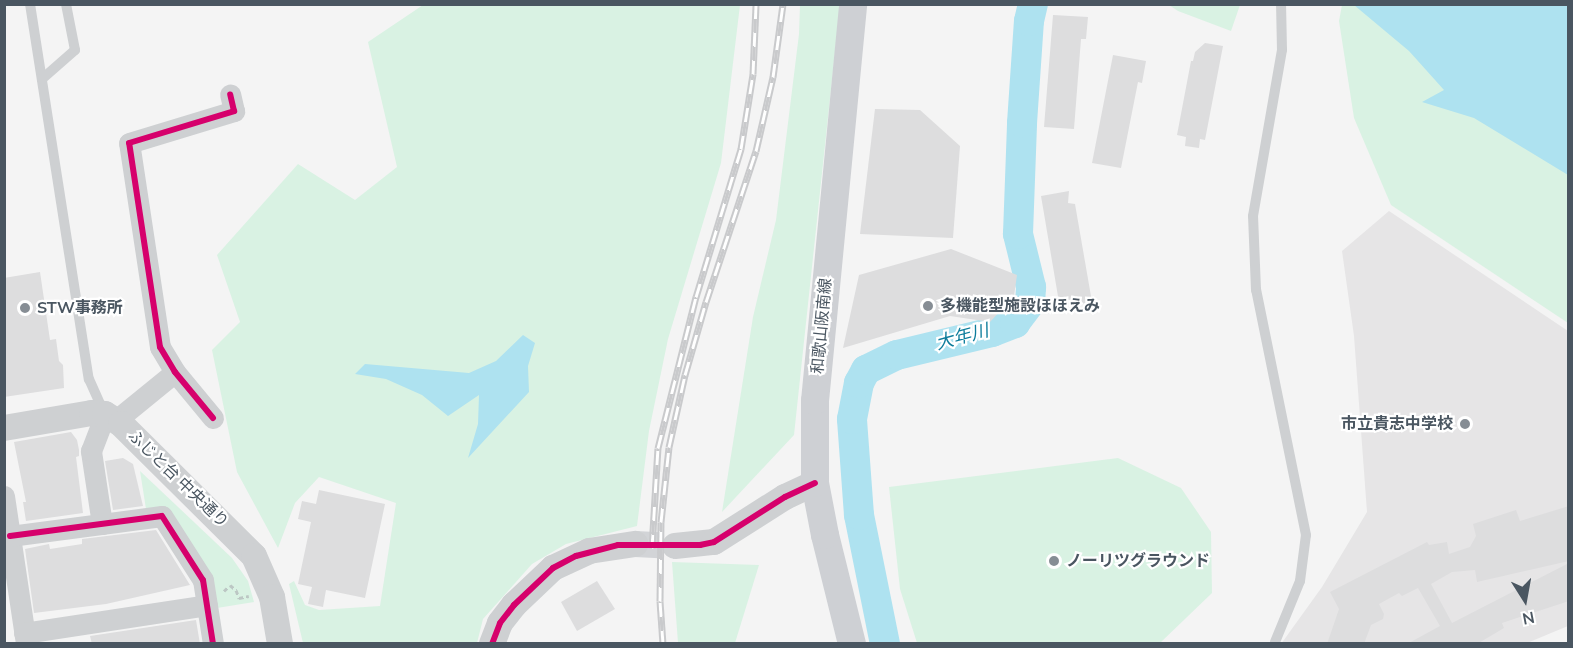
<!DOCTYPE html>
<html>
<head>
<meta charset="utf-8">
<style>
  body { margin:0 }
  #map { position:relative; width:1573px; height:648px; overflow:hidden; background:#f4f4f4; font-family:"Nunito Sans","Noto Sans JP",sans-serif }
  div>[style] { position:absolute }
  .education>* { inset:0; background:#e6e5e6 }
  .green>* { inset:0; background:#d9f2e3 }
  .water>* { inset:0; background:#aee2f0 }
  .river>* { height:30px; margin:-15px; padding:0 15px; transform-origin:15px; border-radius:15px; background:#aee2f0 }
  .building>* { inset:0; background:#ddddde }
  .tertiary-tunnel>* { height:26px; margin-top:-13px; transform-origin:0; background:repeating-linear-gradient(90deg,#d2d4d7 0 26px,transparent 0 39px) }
  .path>* { height:3px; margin-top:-1.5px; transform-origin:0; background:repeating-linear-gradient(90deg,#bcc7c4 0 4.5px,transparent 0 7.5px) }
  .service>* { height:10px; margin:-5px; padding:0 5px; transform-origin:5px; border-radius:5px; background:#ced0d2 }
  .minor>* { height:21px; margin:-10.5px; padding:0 10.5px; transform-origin:10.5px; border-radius:10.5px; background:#ced0d2 }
  .tertiary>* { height:26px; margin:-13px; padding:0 13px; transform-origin:13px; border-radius:13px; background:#ced0d2 }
  .secondary>* { height:28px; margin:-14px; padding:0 14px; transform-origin:14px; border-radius:14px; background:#ced0d4 }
  .rail>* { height:7px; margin-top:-3.5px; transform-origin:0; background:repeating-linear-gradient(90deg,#fff 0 14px,#c9cacc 0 28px); box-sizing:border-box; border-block:2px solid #c9cacc }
  .cycleway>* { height:6px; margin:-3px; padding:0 3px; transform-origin:3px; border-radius:3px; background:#d6006c }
  .dots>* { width:16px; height:16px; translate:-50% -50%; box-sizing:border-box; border:3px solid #fff; border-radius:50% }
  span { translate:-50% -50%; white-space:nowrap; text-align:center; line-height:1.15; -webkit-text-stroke:4.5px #fff; paint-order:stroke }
  .poi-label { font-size:16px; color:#4a5661; font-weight:700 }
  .left { translate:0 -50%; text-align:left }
  .right { translate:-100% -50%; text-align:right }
  .street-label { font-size:16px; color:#4a5661 }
  .water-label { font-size:18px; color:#0c7c9b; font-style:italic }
  .frame { position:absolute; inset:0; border:6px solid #4a5661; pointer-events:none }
  .north { position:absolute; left:1495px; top:570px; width:60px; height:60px; -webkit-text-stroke:4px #fff; paint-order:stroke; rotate:169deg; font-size:16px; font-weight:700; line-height:24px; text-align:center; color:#4a5661 }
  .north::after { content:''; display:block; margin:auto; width:21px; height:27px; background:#4a5661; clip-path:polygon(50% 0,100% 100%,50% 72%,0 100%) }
</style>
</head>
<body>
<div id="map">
  <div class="education">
    <div style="clip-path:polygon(1389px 211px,1568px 331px,1568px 626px,1527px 643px,1281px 644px,1322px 587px,1367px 512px,1354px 336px,1342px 251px)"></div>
  </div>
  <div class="green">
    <div style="clip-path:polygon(423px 5px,740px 5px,721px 163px,668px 339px,649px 431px,637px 526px,566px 544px,532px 564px,483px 619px,477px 643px,303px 643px,289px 584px,294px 581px,305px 605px,319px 610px,380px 606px,396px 503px,319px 477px,295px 503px,278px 548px,237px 472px,212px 350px,240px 322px,217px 255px,298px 164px,355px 200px,397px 167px,368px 42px)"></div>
    <div style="clip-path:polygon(800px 5px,840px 5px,794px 435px,722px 512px,753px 317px,776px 220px,799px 34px)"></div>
    <div style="clip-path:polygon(1169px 5px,1240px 4px,1240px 5px,1231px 31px,1178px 11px)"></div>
    <div style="clip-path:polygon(1342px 5px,1568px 5px,1568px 323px,1391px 205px,1354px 118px,1339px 21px)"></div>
    <div style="clip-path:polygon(1118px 458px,1181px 488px,1211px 532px,1212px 593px,1160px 643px,917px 643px,900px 589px,889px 487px)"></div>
    <div style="clip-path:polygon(140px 471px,232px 558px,248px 581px,254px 602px,217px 608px,146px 509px)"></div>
    <div style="clip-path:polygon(672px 562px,759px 565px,735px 643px,678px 643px)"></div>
  </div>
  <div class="water">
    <div style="clip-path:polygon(1354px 5px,1568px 5px,1568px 175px,1474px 118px,1422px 102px,1444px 90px,1409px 51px)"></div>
    <div style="clip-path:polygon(523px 335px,535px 343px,528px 366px,529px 392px,468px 458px,478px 424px,479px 395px,448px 416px,422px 395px,386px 379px,355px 374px,365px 364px,469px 373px,496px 361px)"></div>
  </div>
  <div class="river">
    <div style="left:885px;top:644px;width:132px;rotate:-101.4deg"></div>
    <div style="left:859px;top:515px;width:96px;rotate:-94.2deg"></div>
    <div style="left:852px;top:419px;width:37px;rotate:-79deg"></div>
    <div style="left:859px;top:383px;width:15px;rotate:-62deg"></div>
    <div style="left:866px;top:370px;width:34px;rotate:-26deg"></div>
    <div style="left:897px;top:355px;width:98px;rotate:-13.6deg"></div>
    <div style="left:992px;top:332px;width:25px;rotate:-21deg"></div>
    <div style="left:1015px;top:323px;width:25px;rotate:-53deg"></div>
    <div style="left:1030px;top:303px;width:16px;rotate:-86deg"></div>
    <div style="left:1031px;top:287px;width:55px;rotate:-103.8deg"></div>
    <div style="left:1018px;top:234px;width:111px;rotate:-87.9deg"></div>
    <div style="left:1022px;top:123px;width:102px;rotate:-86.1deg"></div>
    <div style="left:1029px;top:21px;width:17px;rotate:-77deg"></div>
  </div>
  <div class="building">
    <div style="clip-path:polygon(1053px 15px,1088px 17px,1086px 39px,1081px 39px,1074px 129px,1044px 127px)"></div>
    <div style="clip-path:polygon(1205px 43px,1223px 46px,1205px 140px,1200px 139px,1199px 148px,1185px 146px,1186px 137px,1177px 135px,1191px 61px,1193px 61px,1195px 52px)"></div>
    <div style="clip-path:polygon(1113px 55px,1146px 61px,1142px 83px,1138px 82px,1121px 168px,1092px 163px)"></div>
    <div style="clip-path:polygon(875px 109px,920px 110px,960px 146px,953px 238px,860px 234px)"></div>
    <div style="clip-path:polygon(1069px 191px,1068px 203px,1075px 204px,1092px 302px,1060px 308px,1041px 196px)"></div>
    <div style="clip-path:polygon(951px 249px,1017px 275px,1014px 296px,990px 322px,950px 316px,843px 348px,859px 275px)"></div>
    <div style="clip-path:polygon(40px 272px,50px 340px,56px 339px,59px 361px,63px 365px,64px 388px,4px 397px,4px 278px)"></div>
    <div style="clip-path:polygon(71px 432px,77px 440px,79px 450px,79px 456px,76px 457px,83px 513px,26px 521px,23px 502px,26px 502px,14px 442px)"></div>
    <div style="clip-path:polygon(123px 458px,133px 464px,143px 506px,113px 510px,105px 461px)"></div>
    <div style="clip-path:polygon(319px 490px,385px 504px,365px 598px,326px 590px,323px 607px,308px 604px,312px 587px,298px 584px,311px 522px,298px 519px,302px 501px,316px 504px)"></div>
    <div style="clip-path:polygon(1569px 506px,1569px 561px,1477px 582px,1475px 570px,1452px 572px,1431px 584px,1452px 623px,1569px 563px,1569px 601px,1502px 623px,1504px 628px,1477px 644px,1407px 644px,1440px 626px,1418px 588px,1402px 596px,1399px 593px,1379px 604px,1384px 614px,1383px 619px,1371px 625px,1364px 644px,1327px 644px,1339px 609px,1330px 592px,1427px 542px,1429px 545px,1447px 542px,1449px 554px,1470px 547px,1476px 536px,1473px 524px,1516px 510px,1520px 521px)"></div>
    <div style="clip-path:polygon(156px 530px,190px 585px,106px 604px,34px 613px,25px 549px,49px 544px,50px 549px,82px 544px,82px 539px)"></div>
    <div style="clip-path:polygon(597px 581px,615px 609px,577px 631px,561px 602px)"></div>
    <div style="clip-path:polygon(196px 620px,200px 644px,92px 644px,90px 636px)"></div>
  </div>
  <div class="tertiary-tunnel">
    <div style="left:635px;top:544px;width:40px;rotate:2.9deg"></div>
  </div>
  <div class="path">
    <div style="left:224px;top:591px;width:8px;rotate:-45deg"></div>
    <div style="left:230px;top:585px;width:8px;rotate:40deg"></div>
    <div style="left:236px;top:590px;width:9px;rotate:69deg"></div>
    <div style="left:239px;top:598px;width:10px;rotate:-11deg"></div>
  </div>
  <div class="service">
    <div style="left:30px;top:4px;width:380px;rotate:81.1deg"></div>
    <div style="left:89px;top:379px;width:37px;rotate:66deg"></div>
    <div style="left:42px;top:79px;width:44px;rotate:-41.3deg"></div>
    <div style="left:75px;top:50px;width:47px;rotate:-101.1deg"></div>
    <div style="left:1275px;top:642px;width:66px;rotate:-67.7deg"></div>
    <div style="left:1300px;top:581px;width:46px;rotate:-82.6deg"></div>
    <div style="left:1306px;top:535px;width:250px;rotate:-101.5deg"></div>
    <div style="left:1256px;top:290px;width:74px;rotate:-92.3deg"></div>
    <div style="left:1253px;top:216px;width:169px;rotate:-80.1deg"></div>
    <div style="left:1282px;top:50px;width:46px;rotate:-91.2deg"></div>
  </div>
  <div class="minor">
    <div style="left:213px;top:418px;width:60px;rotate:-129.6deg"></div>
    <div style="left:175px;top:372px;width:29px;rotate:-121deg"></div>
    <div style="left:160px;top:347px;width:206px;rotate:-98.6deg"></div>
    <div style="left:129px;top:143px;width:110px;rotate:-16.9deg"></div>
    <div style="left:234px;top:111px;width:17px;rotate:-103deg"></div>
    <div style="left:115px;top:421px;width:77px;rotate:-39.2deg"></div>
    <div style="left:4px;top:496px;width:150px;rotate:81.5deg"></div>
    <div style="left:102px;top:524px;width:74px;rotate:-98.6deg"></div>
    <div style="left:91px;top:451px;width:40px;rotate:-69deg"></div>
    <div style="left:10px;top:536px;width:153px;rotate:-7.5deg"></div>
    <div style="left:162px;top:516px;width:76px;rotate:57.4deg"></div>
    <div style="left:203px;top:580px;width:65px;rotate:81.1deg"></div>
    <div style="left:24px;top:633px;width:185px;rotate:-8.7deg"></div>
  </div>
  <div class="tertiary">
    <div style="left:4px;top:428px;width:89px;rotate:-9.7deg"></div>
    <div style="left:92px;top:413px;width:13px;rotate:4deg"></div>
    <div style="left:105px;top:414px;width:19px;rotate:32deg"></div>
    <div style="left:121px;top:424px;width:187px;rotate:44.8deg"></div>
    <div style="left:254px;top:556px;width:45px;rotate:66.3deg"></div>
    <div style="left:272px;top:597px;width:48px;rotate:80.3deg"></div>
    <div style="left:675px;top:546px;width:39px;rotate:-6deg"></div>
    <div style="left:714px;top:542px;width:84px;rotate:-32.4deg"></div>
    <div style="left:785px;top:497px;width:33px;rotate:-25deg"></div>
    <div style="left:492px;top:644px;width:22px;rotate:-69deg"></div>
    <div style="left:500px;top:623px;width:23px;rotate:-52deg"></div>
    <div style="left:514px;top:605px;width:54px;rotate:-43.5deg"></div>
    <div style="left:553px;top:568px;width:40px;rotate:-25deg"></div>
    <div style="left:589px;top:551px;width:47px;rotate:-8.7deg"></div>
  </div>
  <div class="secondary">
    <div style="left:852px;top:644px;width:112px;rotate:-103.9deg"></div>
    <div style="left:825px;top:535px;width:53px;rotate:-100.9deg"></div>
    <div style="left:815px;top:483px;width:82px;rotate:-90deg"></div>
    <div style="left:815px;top:401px;width:399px;rotate:-84.5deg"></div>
  </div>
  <div class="rail">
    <div style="left:652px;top:548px;width:100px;rotate:-86.6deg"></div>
    <div style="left:658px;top:448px;width:156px;rotate:-75.9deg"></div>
    <div style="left:696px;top:297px;width:155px;rotate:-73.1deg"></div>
    <div style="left:741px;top:149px;width:76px;rotate:-80.9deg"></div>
    <div style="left:753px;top:74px;width:70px;rotate:-87.5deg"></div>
    <div style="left:663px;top:644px;width:43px;rotate:-94deg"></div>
    <div style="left:660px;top:601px;width:79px;rotate:-89.3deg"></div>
    <div style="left:661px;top:522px;width:75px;rotate:-83.9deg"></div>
    <div style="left:669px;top:447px;width:74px;rotate:-77.5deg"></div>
    <div style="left:685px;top:375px;width:76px;rotate:-74deg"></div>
    <div style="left:706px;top:302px;width:159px;rotate:-71.7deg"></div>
    <div style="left:756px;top:151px;width:76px;rotate:-77.1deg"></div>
    <div style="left:773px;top:77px;width:74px;rotate:-82.2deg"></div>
  </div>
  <div class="cycleway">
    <div style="left:213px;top:418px;width:60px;rotate:-129.6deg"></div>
    <div style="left:175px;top:372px;width:29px;rotate:-121deg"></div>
    <div style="left:160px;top:347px;width:206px;rotate:-98.6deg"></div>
    <div style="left:129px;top:143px;width:110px;rotate:-16.9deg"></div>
    <div style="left:234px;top:111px;width:17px;rotate:-103deg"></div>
    <div style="left:10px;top:536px;width:153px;rotate:-7.5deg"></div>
    <div style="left:162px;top:516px;width:76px;rotate:57.4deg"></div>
    <div style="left:203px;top:580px;width:65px;rotate:81.1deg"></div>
    <div style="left:492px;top:644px;width:22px;rotate:-69deg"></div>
    <div style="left:500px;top:623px;width:23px;rotate:-52deg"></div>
    <div style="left:514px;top:605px;width:54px;rotate:-43.5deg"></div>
    <div style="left:553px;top:568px;width:26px;rotate:-28deg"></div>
    <div style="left:576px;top:556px;width:43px;rotate:-14.7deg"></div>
    <div style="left:618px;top:545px;width:82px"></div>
    <div style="left:700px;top:545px;width:14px;rotate:-12deg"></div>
    <div style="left:714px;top:542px;width:84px;rotate:-32.4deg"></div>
    <div style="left:785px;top:497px;width:33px;rotate:-25deg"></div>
  </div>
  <div class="dots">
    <div style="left:928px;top:306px;background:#868d94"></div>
    <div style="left:25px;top:308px;background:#868d94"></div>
    <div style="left:1465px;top:424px;background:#868d94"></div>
    <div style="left:1054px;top:561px;background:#868d94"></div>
  </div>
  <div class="poi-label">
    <span class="left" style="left:940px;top:306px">多機能型施設ほほえみ</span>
    <span class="left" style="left:37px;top:308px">STW事務所</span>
    <span class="right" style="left:1453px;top:424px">市立貴志中学校</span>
    <span class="left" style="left:1066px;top:561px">ノーリツグラウンド</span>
  </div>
  <div class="street-label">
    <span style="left:822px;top:326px;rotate:-85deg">和歌山阪南線</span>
    <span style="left:178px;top:479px;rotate:44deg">ふじと台 中央通り</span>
  </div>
  <div class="water-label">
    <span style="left:962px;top:337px;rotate:-15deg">大年川</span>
  </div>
  <div class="frame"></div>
  <div class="north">N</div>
</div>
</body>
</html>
